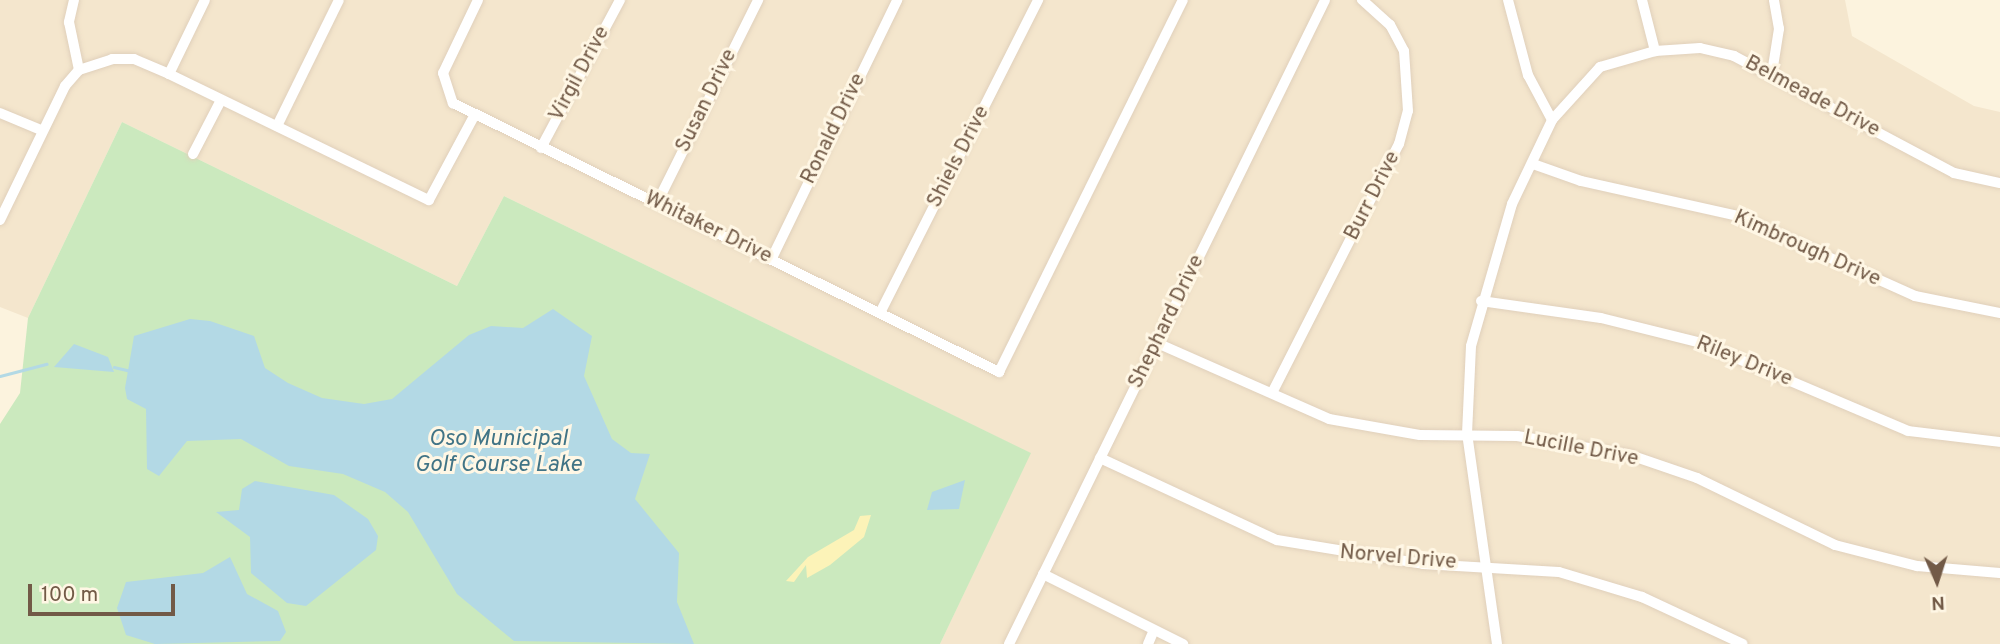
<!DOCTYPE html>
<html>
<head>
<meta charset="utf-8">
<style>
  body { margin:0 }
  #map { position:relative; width:2000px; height:644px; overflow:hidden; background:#fcf3de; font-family:Overpass,sans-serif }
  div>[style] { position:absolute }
  .residential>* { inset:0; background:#f4e6cd }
  .green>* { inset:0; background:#cbe9be }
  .sand>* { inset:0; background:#fcf3b8 }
  .water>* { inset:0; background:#b3d9e5 }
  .stream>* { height:2.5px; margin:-1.25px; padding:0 1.25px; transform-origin:1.25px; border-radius:1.25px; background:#b3d9e5 }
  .roads { filter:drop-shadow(0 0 2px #e0d0bb) drop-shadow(0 0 2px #e0d0bb) }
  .minor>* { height:10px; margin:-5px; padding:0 5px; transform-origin:5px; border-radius:5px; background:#fff }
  span { translate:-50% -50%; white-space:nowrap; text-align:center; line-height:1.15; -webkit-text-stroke:6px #fff7e5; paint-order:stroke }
  .street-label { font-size:21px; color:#725a47 }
  .water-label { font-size:23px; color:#417486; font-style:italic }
  .north { position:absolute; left:1902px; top:546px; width:70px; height:70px; -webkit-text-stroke:5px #fff7e5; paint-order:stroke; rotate:177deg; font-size:19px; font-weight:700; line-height:28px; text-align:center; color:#725a47 }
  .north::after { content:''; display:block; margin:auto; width:24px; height:32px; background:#725a47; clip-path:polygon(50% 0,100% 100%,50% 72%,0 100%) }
  .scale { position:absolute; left:28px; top:584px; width:147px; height:32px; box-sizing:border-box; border:4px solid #725a47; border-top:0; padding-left:9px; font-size:21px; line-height:24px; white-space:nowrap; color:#725a47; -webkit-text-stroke:5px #fff7e5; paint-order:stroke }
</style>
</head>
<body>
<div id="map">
  <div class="residential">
    <div style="clip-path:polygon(0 0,1845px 0,1852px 36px,1974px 106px,2000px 112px,2000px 644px,940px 644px,1030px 453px,504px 196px,457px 286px,122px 122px,28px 318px,0 307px)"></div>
  </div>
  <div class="green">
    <div style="clip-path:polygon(122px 122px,457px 286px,504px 196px,1031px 453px,940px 644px,0 644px,0 424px,20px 393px,28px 318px)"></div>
  </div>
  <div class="sand">
    <div style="clip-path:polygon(871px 515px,864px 537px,830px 565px,807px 578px,806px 565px,794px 582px,786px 581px,808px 557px,854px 530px,860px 516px)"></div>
  </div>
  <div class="water">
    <div style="clip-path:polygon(553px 309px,592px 336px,584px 376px,612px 439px,631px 453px,650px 454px,635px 499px,679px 553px,677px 602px,694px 644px,514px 641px,457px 594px,408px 512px,385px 492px,343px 474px,289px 466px,241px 439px,187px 441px,159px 476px,147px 469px,146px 409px,127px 399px,125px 388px,134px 336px,190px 319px,210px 321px,254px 336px,265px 368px,288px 383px,322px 398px,364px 404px,392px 399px,469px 335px,491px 326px,523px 328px)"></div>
    <div style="clip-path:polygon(74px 344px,108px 357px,114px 372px,54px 367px)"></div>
    <div style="clip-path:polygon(965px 480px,959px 509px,927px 510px,932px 492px)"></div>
    <div style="clip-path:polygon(255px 481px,334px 495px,368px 519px,378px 536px,376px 550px,306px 606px,287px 603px,251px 573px,250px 537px,216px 512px,239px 510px,242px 489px)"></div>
    <div style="clip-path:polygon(230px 557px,247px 594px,278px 611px,286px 632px,280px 641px,155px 644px,126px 635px,117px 608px,126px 582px,203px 573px)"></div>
  </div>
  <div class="stream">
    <div style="left:114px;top:367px;width:17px;rotate:13deg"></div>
    <div style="left:0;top:376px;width:48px;rotate:-14.6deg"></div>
  </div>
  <div class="roads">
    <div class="minor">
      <div style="left:74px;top:0;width:23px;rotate:103deg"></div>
      <div style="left:69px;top:22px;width:49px;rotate:78.2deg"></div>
      <div style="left:478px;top:0;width:81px;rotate:115.6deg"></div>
      <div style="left:443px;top:73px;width:32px;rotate:72deg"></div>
      <div style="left:453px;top:103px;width:609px;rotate:26.23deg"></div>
      <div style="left:999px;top:372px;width:415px;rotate:-63.7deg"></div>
      <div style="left:1508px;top:0;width:78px;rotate:75.1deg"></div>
      <div style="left:1528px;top:75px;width:51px;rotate:61.9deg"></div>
      <div style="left:1642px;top:0;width:53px;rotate:75.7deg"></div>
      <div style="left:1772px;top:73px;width:45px;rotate:-81deg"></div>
      <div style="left:1779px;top:29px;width:29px;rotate:-100deg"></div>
      <div style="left:169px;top:74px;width:82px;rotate:-64.1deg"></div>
      <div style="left:0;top:113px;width:44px;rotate:22.5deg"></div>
      <div style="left:277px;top:126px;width:140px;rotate:-63.8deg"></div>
      <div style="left:541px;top:148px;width:168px;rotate:-61.9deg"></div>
      <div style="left:193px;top:154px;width:61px;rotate:-62.6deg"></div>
      <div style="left:1533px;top:164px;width:51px;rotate:19.5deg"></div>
      <div style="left:1581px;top:181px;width:160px;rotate:12.6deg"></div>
      <div style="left:1737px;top:216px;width:195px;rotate:24.2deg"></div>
      <div style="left:1915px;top:296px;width:87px;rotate:11.3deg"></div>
      <div style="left:657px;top:203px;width:227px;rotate:-63.5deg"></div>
      <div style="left:0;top:220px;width:149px;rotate:-64.1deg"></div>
      <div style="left:65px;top:86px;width:21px;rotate:-49deg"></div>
      <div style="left:79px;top:70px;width:35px;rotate:-18deg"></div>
      <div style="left:112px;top:59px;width:22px"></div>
      <div style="left:134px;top:59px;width:38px;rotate:23deg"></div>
      <div style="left:169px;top:74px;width:289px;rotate:25.9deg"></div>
      <div style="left:429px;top:200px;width:95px;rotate:-61.8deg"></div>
      <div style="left:772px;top:258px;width:287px;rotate:-64.1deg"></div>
      <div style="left:1481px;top:301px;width:121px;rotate:8.1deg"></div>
      <div style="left:1601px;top:318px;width:103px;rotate:14deg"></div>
      <div style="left:1701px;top:343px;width:225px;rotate:23deg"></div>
      <div style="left:1908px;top:431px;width:93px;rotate:6.8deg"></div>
      <div style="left:880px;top:313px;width:351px;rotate:-63.2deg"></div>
      <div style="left:1157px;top:343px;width:188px;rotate:23.8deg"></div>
      <div style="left:1329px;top:419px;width:92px;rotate:10deg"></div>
      <div style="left:1420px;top:435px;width:97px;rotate:0.6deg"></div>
      <div style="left:1517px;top:436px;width:115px;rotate:9.5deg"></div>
      <div style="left:1630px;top:455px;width:71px;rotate:18.9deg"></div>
      <div style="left:1697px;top:478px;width:153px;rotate:25.9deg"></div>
      <div style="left:1835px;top:545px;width:85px;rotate:14.4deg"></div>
      <div style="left:1917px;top:566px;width:83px;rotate:4.8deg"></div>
      <div style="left:1272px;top:393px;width:280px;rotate:-63deg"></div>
      <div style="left:1399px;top:144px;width:34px;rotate:-75deg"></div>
      <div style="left:1408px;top:111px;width:60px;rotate:-93.8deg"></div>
      <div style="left:1404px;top:51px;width:30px;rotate:-118deg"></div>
      <div style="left:1390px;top:25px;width:38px;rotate:-138deg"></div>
      <div style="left:1100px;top:458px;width:195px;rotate:24.9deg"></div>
      <div style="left:1277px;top:540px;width:148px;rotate:9.3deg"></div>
      <div style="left:1423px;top:564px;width:136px;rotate:3.4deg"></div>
      <div style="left:1559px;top:572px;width:87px;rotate:16.8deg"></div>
      <div style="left:1642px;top:597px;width:111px;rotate:25deg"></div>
      <div style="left:1043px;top:574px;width:157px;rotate:26.6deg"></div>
      <div style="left:1009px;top:644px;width:717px;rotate:-63.86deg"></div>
      <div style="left:1148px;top:644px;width:15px;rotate:-67deg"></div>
      <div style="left:1497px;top:644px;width:212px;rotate:-98.1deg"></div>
      <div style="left:1467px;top:434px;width:88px;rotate:-87.4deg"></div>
      <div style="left:1471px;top:346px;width:148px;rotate:-73.9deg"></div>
      <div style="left:1512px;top:204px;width:93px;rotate:-64.5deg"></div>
      <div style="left:1552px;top:120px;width:72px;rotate:-47.8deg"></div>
      <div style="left:1600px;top:67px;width:57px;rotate:-16.2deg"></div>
      <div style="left:1655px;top:51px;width:45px;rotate:-3.8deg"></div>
      <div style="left:1700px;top:48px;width:35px;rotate:13deg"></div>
      <div style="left:1734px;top:56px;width:249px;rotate:28deg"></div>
      <div style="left:1954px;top:173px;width:47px;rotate:12.3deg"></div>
    </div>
  </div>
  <div class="street-label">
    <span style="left:580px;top:74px;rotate:-62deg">Virgil Drive</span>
    <span style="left:1812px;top:97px;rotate:28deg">Belmeade Drive</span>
    <span style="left:707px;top:101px;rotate:-64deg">Susan Drive</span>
    <span style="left:834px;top:129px;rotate:-64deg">Ronald Drive</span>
    <span style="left:959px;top:157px;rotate:-63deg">Shiels Drive</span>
    <span style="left:1373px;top:196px;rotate:-63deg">Burr Drive</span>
    <span style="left:708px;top:228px;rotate:26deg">Whitaker Drive</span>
    <span style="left:1807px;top:249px;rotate:24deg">Kimbrough Drive</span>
    <span style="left:1167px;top:322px;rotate:-64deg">Shephard Drive</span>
    <span style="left:1744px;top:362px;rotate:22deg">Riley Drive</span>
    <span style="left:1581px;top:449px;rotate:11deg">Lucille Drive</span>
    <span style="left:1398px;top:558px;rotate:5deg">Norvel Drive</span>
  </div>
  <div class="water-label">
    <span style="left:498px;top:453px">Oso Municipal<br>Golf Course Lake</span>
  </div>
  <div class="north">N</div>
  <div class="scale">100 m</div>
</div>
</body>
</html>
